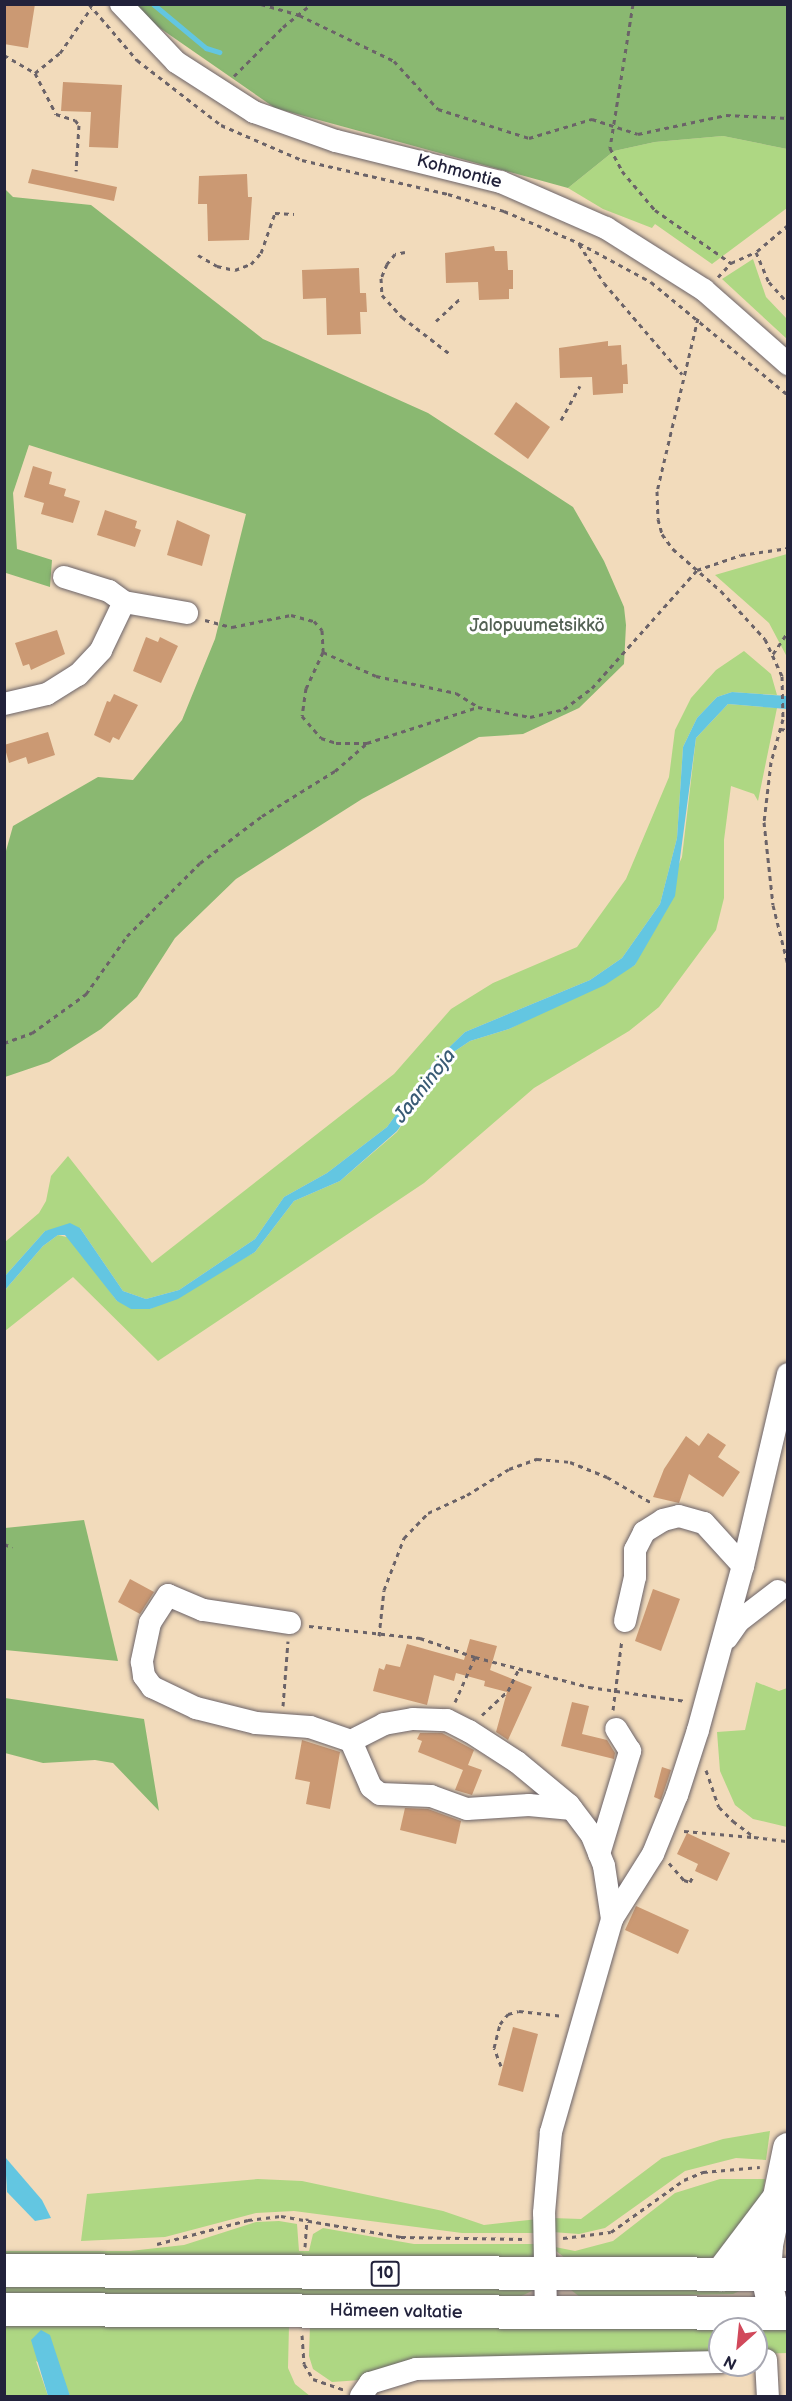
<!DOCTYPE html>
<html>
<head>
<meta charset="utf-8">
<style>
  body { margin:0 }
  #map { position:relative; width:792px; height:2401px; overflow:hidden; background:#f2dbbb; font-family:"Balsamiq Sans",sans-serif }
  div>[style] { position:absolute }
  .green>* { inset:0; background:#aed783 }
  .forest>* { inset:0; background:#8ab871 }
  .water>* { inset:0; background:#63c6e1 }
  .stream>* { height:5px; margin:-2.5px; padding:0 2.5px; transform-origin:2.5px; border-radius:2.5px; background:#63c6e1 }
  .building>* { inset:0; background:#cb9973 }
  .path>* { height:3px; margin-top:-1.5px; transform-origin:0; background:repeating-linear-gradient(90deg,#6b6368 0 4.5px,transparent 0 9px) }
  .roads { filter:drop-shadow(0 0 2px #6b6368) drop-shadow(0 0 2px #6b6368) }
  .minor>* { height:22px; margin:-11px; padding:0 11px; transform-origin:11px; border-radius:11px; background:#fff }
  .major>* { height:30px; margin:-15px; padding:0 15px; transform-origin:15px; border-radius:15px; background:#fff }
  .highway>* { height:33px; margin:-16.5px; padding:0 16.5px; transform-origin:16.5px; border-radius:16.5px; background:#fff }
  span { translate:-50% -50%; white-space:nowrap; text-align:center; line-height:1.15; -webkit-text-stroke:6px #fff; paint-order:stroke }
  .shield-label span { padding:2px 4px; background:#fff; border:2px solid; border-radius:4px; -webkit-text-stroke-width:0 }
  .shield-label { font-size:16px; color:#22223b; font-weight:700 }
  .street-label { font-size:18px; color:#22223b }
  .park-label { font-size:18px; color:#536154 }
  .water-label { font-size:20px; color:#395b75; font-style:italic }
  .frame { position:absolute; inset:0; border:6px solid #22223b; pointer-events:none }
  .north { position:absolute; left:708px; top:2317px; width:60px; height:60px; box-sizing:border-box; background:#fff; border:2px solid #a7a7b1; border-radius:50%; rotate:207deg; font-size:16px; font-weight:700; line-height:24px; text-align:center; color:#22223b }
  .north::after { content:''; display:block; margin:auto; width:21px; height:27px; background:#d1495b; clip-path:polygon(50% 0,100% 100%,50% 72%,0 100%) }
</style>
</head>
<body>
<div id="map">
  <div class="green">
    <div style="clip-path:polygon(723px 136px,787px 149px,787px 208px,712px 264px,655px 224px,652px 228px,603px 209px,568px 188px,614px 151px,655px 142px)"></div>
    <div style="clip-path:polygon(753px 259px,766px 297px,787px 319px,787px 339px,722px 279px)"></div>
    <div style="clip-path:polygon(787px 554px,788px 554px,787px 657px,769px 623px,715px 575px)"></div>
    <div style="clip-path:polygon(744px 651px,771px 674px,777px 695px,732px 692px,717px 697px,697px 718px,683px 747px,677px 838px,660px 904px,622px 958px,590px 980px,465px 1032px,435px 1061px,387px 1127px,327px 1173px,284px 1197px,255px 1239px,179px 1290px,146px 1299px,123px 1291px,80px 1228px,45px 1231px,5px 1276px,5px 1242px,39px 1213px,46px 1201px,51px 1176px,68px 1156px,152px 1263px,394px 1074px,451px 1009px,493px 983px,577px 947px,626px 879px,669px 777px,675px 730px,691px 698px,716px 670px)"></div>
    <div style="clip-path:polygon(728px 704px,777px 708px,758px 801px,754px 794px,731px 786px,724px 840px,724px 898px,716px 930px,659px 1007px,629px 1031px,534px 1088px,424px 1183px,158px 1361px,73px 1277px,5px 1331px,5px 1290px,43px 1246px,58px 1235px,71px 1238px,117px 1301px,150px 1309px,255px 1252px,294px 1201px,340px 1181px,397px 1132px,452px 1053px,470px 1041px,509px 1029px,635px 965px,682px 857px,696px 738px)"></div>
    <div style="clip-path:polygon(756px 1682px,779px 1691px,787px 1688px,787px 1827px,753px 1819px,735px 1805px,720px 1771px,717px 1732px,745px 1730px)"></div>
    <div style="clip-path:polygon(770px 2131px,766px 2160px,736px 2158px,685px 2171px,605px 2228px,579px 2234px,552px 2232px,552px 2218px,581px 2219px,662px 2158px,723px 2139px)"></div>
    <div style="clip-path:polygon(258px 2179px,302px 2181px,443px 2211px,484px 2225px,538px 2219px,537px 2233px,462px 2233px,294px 2211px,256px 2213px,165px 2237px,81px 2241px,87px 2194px)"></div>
    <div style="clip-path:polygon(720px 2179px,765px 2179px,763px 2193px,716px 2256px,703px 2260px,569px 2261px,556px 2251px,555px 2247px,575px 2251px,613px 2241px,675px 2193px)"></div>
    <div style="clip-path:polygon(279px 2221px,297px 2224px,299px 2251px,309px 2251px,313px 2234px,323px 2228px,414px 2244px,534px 2244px,536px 2253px,531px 2259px,5px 2257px,5px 2251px,130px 2251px,184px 2245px,256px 2222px)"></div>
    <div style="clip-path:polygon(5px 2281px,533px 2285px,534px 2290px,515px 2299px,5px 2297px)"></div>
    <div style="clip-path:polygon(573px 2285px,744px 2289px,733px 2294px,580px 2297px,571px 2290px)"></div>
    <div style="clip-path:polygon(5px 2324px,289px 2325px,288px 2368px,295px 2384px,310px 2396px,70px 2396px,61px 2375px,36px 2361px,48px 2396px,5px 2396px)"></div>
    <div style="clip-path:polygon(310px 2325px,787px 2327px,787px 2353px,756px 2354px,756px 2329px,720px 2329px,720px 2355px,332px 2382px,313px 2369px,309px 2356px)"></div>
  </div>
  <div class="forest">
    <div style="clip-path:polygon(135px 5px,787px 5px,787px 149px,723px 136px,655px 142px,614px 151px,568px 188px,275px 108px,154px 24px)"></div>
    <div style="clip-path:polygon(5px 189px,13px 197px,91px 205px,263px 339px,428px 413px,573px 507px,604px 561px,624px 607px,626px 625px,624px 664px,579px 708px,523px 734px,479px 737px,362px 799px,236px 879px,175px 938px,137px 997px,101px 1029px,49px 1062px,5px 1077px,4px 858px,13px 826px,98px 777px,133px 780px,182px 720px,215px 639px,246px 514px,29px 445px,13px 493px,17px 549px,52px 560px,50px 587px,6px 573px)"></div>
    <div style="clip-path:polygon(84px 1520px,118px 1661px,5px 1650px,5px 1528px)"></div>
    <div style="clip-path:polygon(5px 1698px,144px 1719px,159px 1811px,113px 1763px,95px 1760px,43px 1763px,5px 1753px)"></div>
  </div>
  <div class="water">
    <div style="clip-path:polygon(732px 692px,787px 696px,787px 709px,728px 704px,696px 738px,675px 896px,635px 965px,605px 985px,509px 1029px,470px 1041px,452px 1053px,397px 1131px,340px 1181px,294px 1201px,255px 1252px,178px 1299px,150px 1309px,131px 1309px,117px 1301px,65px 1235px,58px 1235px,43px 1246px,5px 1290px,5px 1276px,45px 1231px,70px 1223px,80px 1228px,123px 1291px,146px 1299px,179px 1290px,255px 1239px,284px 1197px,327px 1173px,387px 1127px,435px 1061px,465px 1032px,590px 980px,622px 958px,660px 904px,677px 838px,683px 747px,697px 718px,717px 697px)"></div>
    <div style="clip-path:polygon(5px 2157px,42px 2200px,51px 2218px,35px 2221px,7px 2192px)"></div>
    <div style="clip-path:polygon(41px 2330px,50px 2335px,70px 2396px,48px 2396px,31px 2340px)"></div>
  </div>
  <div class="stream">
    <div style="left:153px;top:4px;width:69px;rotate:39.7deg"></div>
    <div style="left:206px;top:48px;width:14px;rotate:17deg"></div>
  </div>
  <div class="building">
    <div style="clip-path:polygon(4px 4px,35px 4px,28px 48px,4px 44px)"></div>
    <div style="clip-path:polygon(63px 82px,122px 85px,118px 148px,89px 147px,91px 112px,61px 111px)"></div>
    <div style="clip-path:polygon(32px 169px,117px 187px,114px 201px,28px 183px)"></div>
    <div style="clip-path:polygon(247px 174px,248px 197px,252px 197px,249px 240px,208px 241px,207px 204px,198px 204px,199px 176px)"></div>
    <div style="clip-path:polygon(494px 246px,495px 251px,507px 251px,508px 270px,513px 270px,513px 289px,509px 289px,509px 299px,479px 300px,478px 282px,446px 283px,445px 253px)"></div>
    <div style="clip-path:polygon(359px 268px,360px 293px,366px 293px,367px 312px,360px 312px,361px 334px,327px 335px,326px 298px,303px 299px,302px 270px)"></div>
    <div style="clip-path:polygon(608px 341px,608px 346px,621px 345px,622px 365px,627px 364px,628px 384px,623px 384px,623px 393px,593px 395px,592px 377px,560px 378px,559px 348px)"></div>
    <div style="clip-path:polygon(516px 402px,550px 427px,528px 459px,494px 434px)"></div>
    <div style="clip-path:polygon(33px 466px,52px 472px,49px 484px,66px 489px,64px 496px,80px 501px,73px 523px,41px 514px,44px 503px,24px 497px)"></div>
    <div style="clip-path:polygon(105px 510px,137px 521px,135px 528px,141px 530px,135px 547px,97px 535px)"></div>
    <div style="clip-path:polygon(177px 520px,210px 535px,202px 566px,167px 555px)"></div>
    <div style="clip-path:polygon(57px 630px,65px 654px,31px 670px,29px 664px,23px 666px,15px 643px)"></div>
    <div style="clip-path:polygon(146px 637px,158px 642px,160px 637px,178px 646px,161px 683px,133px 671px)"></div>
    <div style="clip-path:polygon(114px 694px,138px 705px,119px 740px,113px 737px,110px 743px,94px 735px,107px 701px,110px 702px)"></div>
    <div style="clip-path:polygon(48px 732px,55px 755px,28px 764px,26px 757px,9px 763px,4px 745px)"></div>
    <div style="clip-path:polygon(708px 1433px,726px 1445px,718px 1457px,740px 1472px,723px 1497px,689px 1474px,679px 1503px,653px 1497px,664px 1469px,686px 1436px,699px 1446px)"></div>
    <div style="clip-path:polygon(130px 1579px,154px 1592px,140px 1614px,118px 1602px)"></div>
    <div style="clip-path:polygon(653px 1589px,680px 1599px,661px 1651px,635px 1641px)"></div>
    <div style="clip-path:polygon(470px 1639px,497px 1646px,490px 1670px,532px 1687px,508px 1740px,496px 1732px,507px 1692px,484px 1686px,485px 1681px,456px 1673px,454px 1681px,434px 1675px,427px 1705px,373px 1691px,379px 1668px,384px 1670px,386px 1664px,400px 1667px,407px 1644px,464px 1660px)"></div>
    <div style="clip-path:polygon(572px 1702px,589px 1706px,582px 1734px,607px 1740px,615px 1753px,614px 1759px,561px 1746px)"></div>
    <div style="clip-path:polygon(420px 1733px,442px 1733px,474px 1750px,468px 1765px,482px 1770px,472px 1795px,455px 1790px,463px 1770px,418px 1752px,422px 1741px,417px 1739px)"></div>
    <div style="clip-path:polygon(302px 1740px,340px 1752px,330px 1809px,306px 1804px,310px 1782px,295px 1779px)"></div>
    <div style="clip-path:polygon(662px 1767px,671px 1770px,661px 1800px,654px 1797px)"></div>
    <div style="clip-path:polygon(405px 1808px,428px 1809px,461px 1821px,456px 1844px,400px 1830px)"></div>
    <div style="clip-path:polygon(687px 1833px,730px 1853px,717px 1881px,695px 1871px,698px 1864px,677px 1854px)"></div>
    <div style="clip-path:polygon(636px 1906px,689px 1930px,678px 1954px,625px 1930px)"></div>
    <div style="clip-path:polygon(513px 2027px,538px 2034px,523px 2092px,498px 2085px)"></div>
  </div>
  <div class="path">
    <div style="left:89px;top:4px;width:74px;rotate:49.4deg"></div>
    <div style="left:137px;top:60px;width:106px;rotate:37.7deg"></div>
    <div style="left:221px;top:125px;width:88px;rotate:23.4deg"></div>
    <div style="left:302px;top:160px;width:150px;rotate:13.1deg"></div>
    <div style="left:448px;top:194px;width:59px;rotate:16.9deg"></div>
    <div style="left:504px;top:211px;width:82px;rotate:23.1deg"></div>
    <div style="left:579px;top:243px;width:82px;rotate:28.4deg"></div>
    <div style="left:651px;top:282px;width:178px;rotate:39.5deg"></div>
    <div style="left:261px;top:4px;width:40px;rotate:16deg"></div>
    <div style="left:299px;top:15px;width:106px;rotate:25.8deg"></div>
    <div style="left:394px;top:61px;width:65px;rotate:47.5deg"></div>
    <div style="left:438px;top:109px;width:96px;rotate:17.7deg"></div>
    <div style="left:529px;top:138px;width:66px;rotate:-16.8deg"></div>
    <div style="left:592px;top:119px;width:48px;rotate:18.1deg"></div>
    <div style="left:638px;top:134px;width:90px;rotate:-12.2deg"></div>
    <div style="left:726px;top:115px;width:62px;rotate:2.8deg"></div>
    <div style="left:633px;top:4px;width:146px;rotate:99.1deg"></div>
    <div style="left:610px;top:148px;width:26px;rotate:62deg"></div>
    <div style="left:622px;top:171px;width:51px;rotate:49.8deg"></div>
    <div style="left:655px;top:210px;width:93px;rotate:34.9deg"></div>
    <div style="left:4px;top:55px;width:36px;rotate:30deg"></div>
    <div style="left:35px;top:73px;width:46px;rotate:62.9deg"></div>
    <div style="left:56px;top:114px;width:20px;rotate:18deg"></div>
    <div style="left:75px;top:120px;width:6px;rotate:51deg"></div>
    <div style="left:79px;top:125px;width:46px;rotate:93.7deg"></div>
    <div style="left:35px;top:73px;width:32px;rotate:-39deg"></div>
    <div style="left:60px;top:53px;width:55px;rotate:-55.4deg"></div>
    <div style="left:234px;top:76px;width:69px;rotate:-45deg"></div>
    <div style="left:283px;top:27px;width:36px;rotate:-39deg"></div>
    <div style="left:788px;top:225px;width:42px;rotate:139.8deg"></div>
    <div style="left:756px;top:252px;width:33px;rotate:67deg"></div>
    <div style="left:769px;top:282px;width:28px;rotate:48deg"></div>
    <div style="left:579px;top:244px;width:46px;rotate:57.3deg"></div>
    <div style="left:604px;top:283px;width:120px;rotate:49.4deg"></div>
    <div style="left:405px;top:252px;width:10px;rotate:169deg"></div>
    <div style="left:395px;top:254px;width:13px;rotate:129deg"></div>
    <div style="left:387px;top:264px;width:15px;rotate:113deg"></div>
    <div style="left:381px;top:278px;width:17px;rotate:87deg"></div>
    <div style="left:382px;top:295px;width:30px;rotate:48deg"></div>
    <div style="left:402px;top:317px;width:61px;rotate:37.6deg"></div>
    <div style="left:198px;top:255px;width:22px;rotate:30deg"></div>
    <div style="left:217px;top:266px;width:18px;rotate:13deg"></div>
    <div style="left:235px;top:270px;width:17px;rotate:-21deg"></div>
    <div style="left:251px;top:264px;width:15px;rotate:-48deg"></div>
    <div style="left:261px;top:253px;width:42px;rotate:-70.7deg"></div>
    <div style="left:275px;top:213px;width:19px;rotate:3deg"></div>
    <div style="left:718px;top:277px;width:19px;rotate:-47deg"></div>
    <div style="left:731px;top:263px;width:27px;rotate:-24deg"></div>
    <div style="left:698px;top:318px;width:178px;rotate:103.3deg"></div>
    <div style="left:657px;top:491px;width:28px;rotate:88deg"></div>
    <div style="left:658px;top:519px;width:16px;rotate:75deg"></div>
    <div style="left:662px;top:534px;width:19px;rotate:54deg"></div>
    <div style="left:673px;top:549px;width:64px;rotate:41.2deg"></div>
    <div style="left:721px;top:591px;width:65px;rotate:47.5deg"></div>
    <div style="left:765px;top:639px;width:41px;rotate:65.3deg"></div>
    <div style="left:782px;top:676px;width:43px;rotate:88.7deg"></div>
    <div style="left:783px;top:719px;width:45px;rotate:105.6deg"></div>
    <div style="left:771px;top:762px;width:60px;rotate:96.7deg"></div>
    <div style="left:764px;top:822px;width:83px;rotate:83.8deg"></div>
    <div style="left:773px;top:905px;width:62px;rotate:76deg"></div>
    <div style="left:436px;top:321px;width:33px;rotate:-43deg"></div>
    <div style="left:561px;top:420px;width:39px;rotate:-61deg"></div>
    <div style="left:205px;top:620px;width:28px;rotate:15deg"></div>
    <div style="left:232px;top:627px;width:60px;rotate:-11.5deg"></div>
    <div style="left:291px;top:615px;width:24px;rotate:15deg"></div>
    <div style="left:314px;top:621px;width:12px;rotate:48deg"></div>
    <div style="left:322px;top:630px;width:22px;rotate:87deg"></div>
    <div style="left:323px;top:652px;width:40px;rotate:115deg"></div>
    <div style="left:306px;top:688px;width:28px;rotate:98deg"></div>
    <div style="left:302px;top:716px;width:29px;rotate:49deg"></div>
    <div style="left:321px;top:738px;width:16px;rotate:18deg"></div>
    <div style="left:336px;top:743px;width:31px"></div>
    <div style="left:367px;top:743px;width:117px;rotate:-18deg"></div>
    <div style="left:478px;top:707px;width:53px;rotate:10.9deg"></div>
    <div style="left:530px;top:717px;width:35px;rotate:-13deg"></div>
    <div style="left:564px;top:709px;width:35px;rotate:-37deg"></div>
    <div style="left:592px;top:688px;width:158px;rotate:-48.3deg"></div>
    <div style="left:697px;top:570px;width:46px;rotate:-18.8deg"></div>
    <div style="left:741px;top:555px;width:48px;rotate:-8.5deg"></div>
    <div style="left:323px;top:652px;width:58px;rotate:24.4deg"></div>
    <div style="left:376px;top:676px;width:82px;rotate:12deg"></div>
    <div style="left:456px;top:693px;width:26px;rotate:32deg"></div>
    <div style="left:773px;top:654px;width:27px;rotate:-56deg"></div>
    <div style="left:780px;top:729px;width:8px;rotate:7deg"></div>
    <div style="left:4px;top:1043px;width:30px;rotate:-20deg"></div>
    <div style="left:32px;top:1033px;width:67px;rotate:-35.8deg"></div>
    <div style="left:86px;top:994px;width:71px;rotate:-54.7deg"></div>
    <div style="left:127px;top:936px;width:103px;rotate:-45deg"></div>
    <div style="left:200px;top:863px;width:78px;rotate:-37.2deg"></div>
    <div style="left:262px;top:816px;width:86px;rotate:-31.7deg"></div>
    <div style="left:335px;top:771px;width:41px;rotate:-41.1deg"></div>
    <div style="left:4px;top:1544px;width:9px;rotate:21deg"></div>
    <div style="left:309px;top:1626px;width:112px;rotate:6.2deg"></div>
    <div style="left:420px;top:1638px;width:58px;rotate:19.1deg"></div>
    <div style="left:475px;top:1657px;width:118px;rotate:14.7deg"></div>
    <div style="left:589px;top:1687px;width:98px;rotate:8.2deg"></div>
    <div style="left:379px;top:1636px;width:46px;rotate:-83.8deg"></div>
    <div style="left:384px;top:1590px;width:56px;rotate:-69deg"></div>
    <div style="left:404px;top:1538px;width:35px;rotate:-46deg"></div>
    <div style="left:428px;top:1513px;width:43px;rotate:-24.8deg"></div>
    <div style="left:467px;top:1495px;width:49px;rotate:-31.8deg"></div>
    <div style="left:509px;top:1469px;width:30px;rotate:-20deg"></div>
    <div style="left:537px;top:1459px;width:33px;rotate:5deg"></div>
    <div style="left:570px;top:1462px;width:40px;rotate:22deg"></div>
    <div style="left:607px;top:1477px;width:52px;rotate:30deg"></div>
    <div style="left:455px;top:1702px;width:49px;rotate:-66deg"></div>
    <div style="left:283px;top:1706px;width:65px;rotate:-85.6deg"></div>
    <div style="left:613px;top:1710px;width:72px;rotate:-82.8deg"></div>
    <div style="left:482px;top:1715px;width:35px;rotate:-43deg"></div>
    <div style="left:508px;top:1691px;width:25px;rotate:-64deg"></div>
    <div style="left:706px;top:1770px;width:39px;rotate:71deg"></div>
    <div style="left:719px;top:1807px;width:20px;rotate:45deg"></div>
    <div style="left:733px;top:1821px;width:26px;rotate:37deg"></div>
    <div style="left:754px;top:1837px;width:34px;rotate:7deg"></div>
    <div style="left:684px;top:1831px;width:68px;rotate:5deg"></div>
    <div style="left:669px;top:1863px;width:23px;rotate:49deg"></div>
    <div style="left:684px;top:1880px;width:6px;rotate:18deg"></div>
    <div style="left:690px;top:1882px;width:7px;rotate:-63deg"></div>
    <div style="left:501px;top:2066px;width:19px;rotate:-111deg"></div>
    <div style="left:494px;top:2048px;width:25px;rotate:-76deg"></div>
    <div style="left:500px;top:2024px;width:13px;rotate:-51deg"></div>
    <div style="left:508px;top:2014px;width:11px;rotate:-15deg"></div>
    <div style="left:519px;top:2011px;width:45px;rotate:6.3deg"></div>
    <div style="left:563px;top:2238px;width:48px;rotate:-7.1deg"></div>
    <div style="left:611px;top:2232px;width:90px;rotate:-35.5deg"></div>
    <div style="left:684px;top:2180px;width:21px;rotate:-23deg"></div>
    <div style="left:703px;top:2172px;width:57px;rotate:-5deg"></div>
    <div style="left:157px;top:2244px;width:94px;rotate:-14.8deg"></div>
    <div style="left:248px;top:2220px;width:33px;rotate:-7deg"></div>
    <div style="left:281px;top:2216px;width:122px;rotate:9.9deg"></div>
    <div style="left:401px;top:2237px;width:125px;rotate:0.9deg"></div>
    <div style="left:305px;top:2247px;width:29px;rotate:-86deg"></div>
    <div style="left:302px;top:2335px;width:29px;rotate:86deg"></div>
    <div style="left:304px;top:2364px;width:17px;rotate:59deg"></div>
    <div style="left:313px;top:2379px;width:34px;rotate:19deg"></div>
  </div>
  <div class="roads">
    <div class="minor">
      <div style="left:121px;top:4px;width:80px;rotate:46.5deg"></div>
      <div style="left:176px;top:62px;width:93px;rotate:32.7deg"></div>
      <div style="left:254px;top:112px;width:87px;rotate:19.5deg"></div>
      <div style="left:336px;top:141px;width:170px;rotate:14deg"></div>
      <div style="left:501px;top:182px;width:115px;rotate:23.7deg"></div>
      <div style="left:606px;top:228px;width:116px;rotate:32.3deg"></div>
      <div style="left:704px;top:290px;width:112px;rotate:41.4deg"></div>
      <div style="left:64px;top:577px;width:47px;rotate:17.3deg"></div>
      <div style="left:109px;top:591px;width:19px;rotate:36deg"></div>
      <div style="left:124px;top:602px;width:64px;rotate:9.9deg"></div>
      <div style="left:4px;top:704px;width:44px;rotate:-13.1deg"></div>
      <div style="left:47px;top:694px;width:36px;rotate:-32deg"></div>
      <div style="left:78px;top:675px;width:34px;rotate:-47deg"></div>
      <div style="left:101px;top:650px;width:53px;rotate:-64.4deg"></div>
      <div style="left:625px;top:1621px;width:45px;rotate:-77.2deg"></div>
      <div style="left:635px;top:1577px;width:27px;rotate:-90deg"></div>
      <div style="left:635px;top:1550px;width:20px;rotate:-63deg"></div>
      <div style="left:644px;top:1532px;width:22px;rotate:-32deg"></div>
      <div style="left:663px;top:1520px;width:16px;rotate:-14deg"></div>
      <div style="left:679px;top:1516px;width:26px;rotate:16deg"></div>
      <div style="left:704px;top:1523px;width:58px;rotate:47.8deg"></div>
      <div style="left:290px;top:1623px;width:88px;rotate:-171.5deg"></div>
      <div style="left:203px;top:1610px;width:38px;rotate:-157deg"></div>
      <div style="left:168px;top:1595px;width:33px;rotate:123deg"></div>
      <div style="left:150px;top:1623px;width:40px;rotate:102deg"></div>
      <div style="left:142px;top:1662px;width:14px;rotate:82deg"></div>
      <div style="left:144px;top:1676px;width:14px;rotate:54deg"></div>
      <div style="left:152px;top:1687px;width:49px;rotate:25.5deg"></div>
      <div style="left:196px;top:1708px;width:62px;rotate:14deg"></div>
      <div style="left:256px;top:1723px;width:54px;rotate:4.2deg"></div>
      <div style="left:310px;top:1727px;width:43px;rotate:18.9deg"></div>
      <div style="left:351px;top:1741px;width:37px;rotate:-27deg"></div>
      <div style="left:384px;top:1724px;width:29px;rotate:-10deg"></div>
      <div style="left:413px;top:1719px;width:34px;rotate:2deg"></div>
      <div style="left:447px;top:1720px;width:25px;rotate:27deg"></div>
      <div style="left:469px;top:1731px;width:57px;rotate:32.9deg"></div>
      <div style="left:517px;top:1762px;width:67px;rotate:39.6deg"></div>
      <div style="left:569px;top:1805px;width:39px;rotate:53deg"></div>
      <div style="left:592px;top:1836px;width:32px;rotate:68deg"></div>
      <div style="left:604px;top:1866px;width:54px;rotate:81.4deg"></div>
      <div style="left:727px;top:1638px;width:21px;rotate:-55deg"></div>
      <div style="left:739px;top:1621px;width:49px;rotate:-37.6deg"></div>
      <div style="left:351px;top:1741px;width:50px;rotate:66.5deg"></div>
      <div style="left:371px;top:1787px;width:11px;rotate:38deg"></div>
      <div style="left:380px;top:1794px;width:51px;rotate:2.2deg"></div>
      <div style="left:431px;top:1796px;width:38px;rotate:20deg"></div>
      <div style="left:467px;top:1809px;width:62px;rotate:-3.7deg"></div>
      <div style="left:529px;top:1805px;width:43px;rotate:5.3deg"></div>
      <div style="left:599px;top:1854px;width:108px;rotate:-73.2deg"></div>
      <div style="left:630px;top:1751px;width:26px;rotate:-122deg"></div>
      <div style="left:546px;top:2313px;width:100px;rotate:-91.1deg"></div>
      <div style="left:544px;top:2213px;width:81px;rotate:-85.1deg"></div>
      <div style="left:551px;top:2132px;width:222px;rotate:-74deg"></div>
      <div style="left:612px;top:1919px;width:77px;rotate:-57.8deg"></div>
      <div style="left:653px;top:1854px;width:64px;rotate:-67.9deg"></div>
      <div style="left:677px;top:1795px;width:68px;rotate:-72.1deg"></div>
      <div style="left:698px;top:1730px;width:170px;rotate:-74.7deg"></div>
      <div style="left:743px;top:1566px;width:197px;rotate:-76.8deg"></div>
      <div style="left:766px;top:2360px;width:36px;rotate:87deg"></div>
      <div style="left:361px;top:2396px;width:16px;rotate:-55deg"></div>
      <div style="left:370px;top:2383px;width:48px;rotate:-16.9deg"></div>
      <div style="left:416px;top:2369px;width:304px;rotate:-1.3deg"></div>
    </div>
    <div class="major">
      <div style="left:774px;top:2313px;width:40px;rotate:-102deg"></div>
      <div style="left:766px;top:2274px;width:29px;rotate:-86deg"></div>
      <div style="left:768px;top:2245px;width:99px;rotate:-78.3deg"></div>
    </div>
    <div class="highway">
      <div style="left:4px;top:2270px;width:784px;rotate:0.29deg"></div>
      <div style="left:721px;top:2274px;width:98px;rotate:-52.9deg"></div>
      <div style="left:4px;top:2309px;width:784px;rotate:0.29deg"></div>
    </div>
  </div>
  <div class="shield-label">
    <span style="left:385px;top:2274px">10</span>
  </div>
  <div class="street-label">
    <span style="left:459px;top:172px;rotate:15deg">Kohmontie</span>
    <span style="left:396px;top:2312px;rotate:1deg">Hämeen valtatie</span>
  </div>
  <div class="park-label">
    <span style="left:537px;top:626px">Jalopuumetsikkö</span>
  </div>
  <div class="water-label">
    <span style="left:425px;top:1086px;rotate:-52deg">Jaaninoja</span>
  </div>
  <div class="frame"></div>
  <div class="north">N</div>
</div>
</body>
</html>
